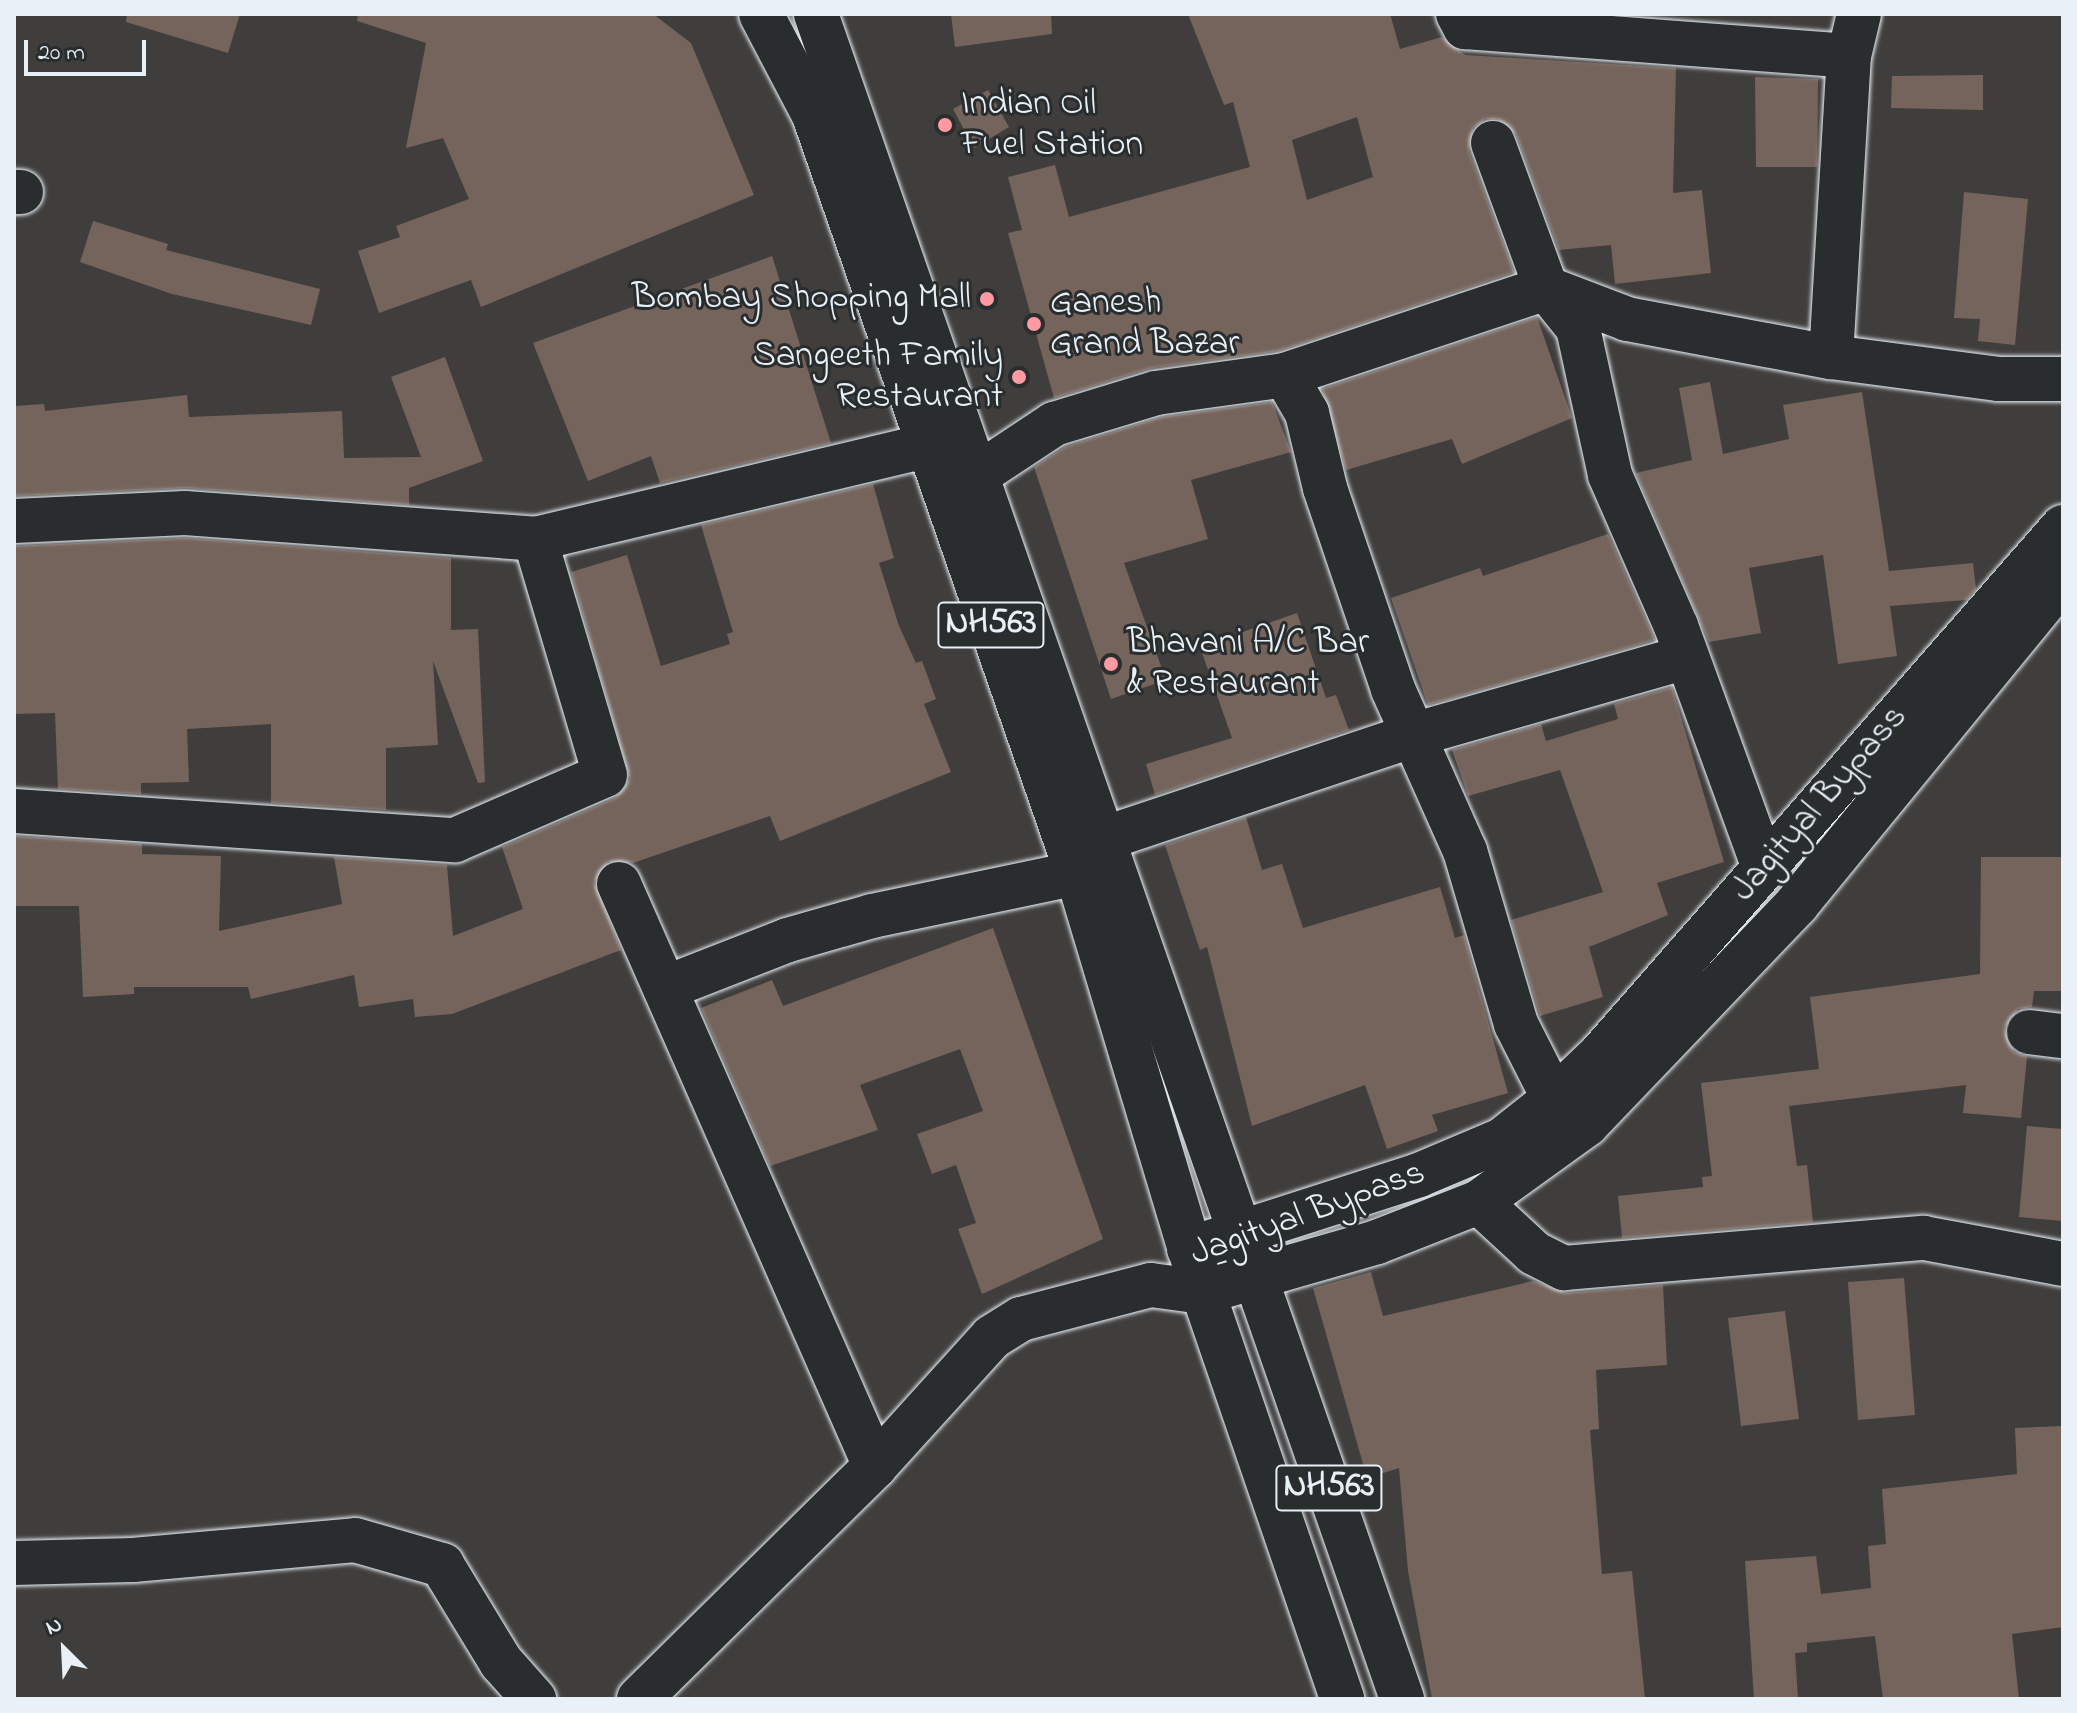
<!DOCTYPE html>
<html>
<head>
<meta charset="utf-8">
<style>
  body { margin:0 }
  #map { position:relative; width:2077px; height:1713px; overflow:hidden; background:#403e3c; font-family:"Indie Flower",sans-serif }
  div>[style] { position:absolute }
  .building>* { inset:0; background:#75645c }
  .roads { filter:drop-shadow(0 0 2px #e8f1f8) drop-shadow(0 0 2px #e8f1f8) }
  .minor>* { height:44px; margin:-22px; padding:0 22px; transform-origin:22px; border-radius:22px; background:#2a2d2e }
  .secondary>* { height:44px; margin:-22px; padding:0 22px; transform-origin:22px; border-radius:22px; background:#2a2d2e }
  .primary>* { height:44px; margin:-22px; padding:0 22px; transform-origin:22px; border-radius:22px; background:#2a2d2e }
  .trunk>* { height:44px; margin:-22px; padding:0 22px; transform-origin:22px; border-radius:22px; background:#2a2d2e }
  .dots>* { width:22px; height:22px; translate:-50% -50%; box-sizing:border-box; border:4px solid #2a2d2e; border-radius:50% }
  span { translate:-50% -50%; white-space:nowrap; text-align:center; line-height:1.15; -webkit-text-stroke:6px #2a2d2e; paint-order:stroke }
  .shield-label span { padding:2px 6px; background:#2a2d2e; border:2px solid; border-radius:6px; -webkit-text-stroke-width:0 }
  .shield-label { font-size:34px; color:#e8f1f8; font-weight:700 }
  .poi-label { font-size:36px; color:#e8f1f8 }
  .left { translate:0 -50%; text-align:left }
  .right { translate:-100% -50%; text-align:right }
  .street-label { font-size:36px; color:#e8f1f8 }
  .frame { position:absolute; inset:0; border:16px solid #e8f1f8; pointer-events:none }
  .north { position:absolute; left:24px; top:1609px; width:80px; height:80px; -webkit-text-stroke:6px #2a2d2e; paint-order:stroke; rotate:336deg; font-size:22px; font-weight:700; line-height:32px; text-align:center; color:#e8f1f8 }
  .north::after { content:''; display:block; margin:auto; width:28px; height:36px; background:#e8f1f8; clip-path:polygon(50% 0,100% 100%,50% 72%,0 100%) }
  .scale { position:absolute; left:24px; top:40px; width:122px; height:36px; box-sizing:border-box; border:4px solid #e8f1f8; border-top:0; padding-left:10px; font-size:24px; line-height:28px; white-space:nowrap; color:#e8f1f8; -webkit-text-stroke:6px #2a2d2e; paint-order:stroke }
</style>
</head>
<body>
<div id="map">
  <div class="building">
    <div style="clip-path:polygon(127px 14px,240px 14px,228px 53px,126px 22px)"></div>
    <div style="clip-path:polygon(358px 14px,653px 14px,691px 43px,754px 195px,481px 307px,471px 280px,379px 313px,358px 251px,400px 237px,396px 226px,469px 199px,443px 138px,406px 148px,426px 43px,357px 21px)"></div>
    <div style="clip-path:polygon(951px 14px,1051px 14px,1052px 34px,955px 47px)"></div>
    <div style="clip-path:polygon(evenodd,1188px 14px,1390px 14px,1400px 49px,1442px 37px,1465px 55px,1676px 68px,1673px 193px,1702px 190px,1711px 273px,1615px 284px,1611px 245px,1559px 250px,1516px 134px,1498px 119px,1485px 119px,1473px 128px,1469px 151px,1514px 272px,1279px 351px,1152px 368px,1054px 398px,1008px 233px,1022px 230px,1008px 177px,1055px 165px,1069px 217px,1250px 167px,1233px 102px,1224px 105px,1188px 14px,1357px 117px,1373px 177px,1307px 200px,1292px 140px,1357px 117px)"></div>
    <div style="clip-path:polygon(1983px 75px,1983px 110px,1891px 108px,1892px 76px)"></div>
    <div style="clip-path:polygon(1755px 77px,1818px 79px,1817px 167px,1756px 167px)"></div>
    <div style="clip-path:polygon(988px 90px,1009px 127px,974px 148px,953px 109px)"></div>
    <div style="clip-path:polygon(1964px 192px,2028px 199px,2015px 345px,1978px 341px,1980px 319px,1954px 318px)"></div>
    <div style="clip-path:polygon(93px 221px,168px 244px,166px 250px,320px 289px,311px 325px,172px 294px,80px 262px)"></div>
    <div style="clip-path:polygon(772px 256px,831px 443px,660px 483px,651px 456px,588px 481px,533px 343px)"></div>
    <div style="clip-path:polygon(1537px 317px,1572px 418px,1462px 464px,1452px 439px,1346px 470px,1322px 389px)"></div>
    <div style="clip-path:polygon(445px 357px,483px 461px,409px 488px,409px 505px,187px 488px,14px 496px,14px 406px,44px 404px,45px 411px,187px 395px,189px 417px,342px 411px,344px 458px,421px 457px,391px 377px)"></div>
    <div style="clip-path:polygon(1710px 382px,1723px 454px,1789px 439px,1783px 405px,1862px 392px,1889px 571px,1973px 563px,1976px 589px,1966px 600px,1890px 606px,1897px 656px,1838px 664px,1823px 555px,1749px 568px,1761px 633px,1709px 642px,1636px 473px,1692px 460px,1679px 388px)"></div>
    <div style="clip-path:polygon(1272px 402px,1291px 452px,1191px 480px,1208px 539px,1124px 563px,1166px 680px,1111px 699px,1034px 467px,1065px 447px,1161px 417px)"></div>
    <div style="clip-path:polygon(873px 484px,894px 558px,879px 563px,899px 626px,916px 663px,922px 661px,936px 699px,924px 704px,951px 772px,780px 841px,770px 816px,633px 863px,608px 862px,594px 882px,621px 950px,452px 1014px,415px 1017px,413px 999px,359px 1007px,354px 975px,251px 999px,248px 987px,134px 987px,134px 994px,83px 997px,79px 906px,14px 906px,14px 836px,142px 844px,142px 854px,221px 856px,219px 931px,342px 904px,334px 857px,447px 865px,453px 936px,523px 909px,502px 847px,615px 798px,630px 779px,571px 572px,627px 555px,661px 666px,730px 644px,727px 634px,733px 632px,701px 525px)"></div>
    <div style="clip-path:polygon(1608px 534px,1655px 640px,1428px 705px,1391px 598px,1480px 568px,1483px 576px)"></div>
    <div style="clip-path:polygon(185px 538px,451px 558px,451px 630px,478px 629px,485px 782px,478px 783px,433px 661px,438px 745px,386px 748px,386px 810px,271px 803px,271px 724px,187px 729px,189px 782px,141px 783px,141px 794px,58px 789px,55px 713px,14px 714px,14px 546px)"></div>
    <div style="clip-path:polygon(1297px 613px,1326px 698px,1336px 695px,1349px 730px,1155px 795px,1146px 764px,1232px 738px,1200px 647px)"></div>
    <div style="clip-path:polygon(1672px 687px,1724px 862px,1657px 883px,1668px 915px,1589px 947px,1603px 997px,1540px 1016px,1511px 920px,1603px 892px,1560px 770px,1468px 796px,1452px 750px,1541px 724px,1546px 741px,1618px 719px,1614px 704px)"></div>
    <div style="clip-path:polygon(1246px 817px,1262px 870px,1282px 864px,1303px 928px,1440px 887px,1455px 938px,1464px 935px,1508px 1093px,1432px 1115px,1438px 1131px,1387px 1149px,1365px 1085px,1252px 1126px,1207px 947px,1200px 950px,1165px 845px)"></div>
    <div style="clip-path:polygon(1981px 857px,2063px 857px,2063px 991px,2034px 991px,2032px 1007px,2018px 1009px,2004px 1028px,2014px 1052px,2027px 1057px,2021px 1118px,1963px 1113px,1966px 1085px,1789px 1106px,1797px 1166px,1807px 1165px,1813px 1222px,1622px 1238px,1618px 1196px,1703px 1187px,1702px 1177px,1712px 1176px,1701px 1083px,1819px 1069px,1810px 997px,1980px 974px)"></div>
    <div style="clip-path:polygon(993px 928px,1103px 1239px,982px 1294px,958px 1229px,976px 1223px,956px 1165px,932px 1174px,917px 1134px,983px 1111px,960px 1049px,860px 1085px,878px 1130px,770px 1166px,701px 1008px,772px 980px,783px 1006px)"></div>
    <div style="clip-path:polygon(2027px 1126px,2063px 1129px,2063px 1221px,2019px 1217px)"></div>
    <div style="clip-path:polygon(1371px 1272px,1383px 1316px,1533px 1281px,1566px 1293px,1663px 1285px,1667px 1365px,1596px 1370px,1599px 1429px,1590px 1430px,1602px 1574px,1632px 1571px,1645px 1699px,1432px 1699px,1408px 1571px,1399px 1468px,1367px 1478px,1313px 1288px)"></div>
    <div style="clip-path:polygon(1904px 1278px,1915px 1415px,1858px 1420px,1848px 1282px)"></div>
    <div style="clip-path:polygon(1785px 1311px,1799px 1419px,1741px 1426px,1728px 1318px)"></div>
    <div style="clip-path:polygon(2063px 1426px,2063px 1627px,2012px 1634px,2019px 1699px,1883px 1699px,1875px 1636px,1807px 1643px,1807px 1652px,1795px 1653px,1798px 1699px,1754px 1699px,1745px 1561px,1816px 1556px,1821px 1594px,1871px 1588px,1868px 1546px,1886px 1544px,1882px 1489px,2017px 1474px,2015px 1428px)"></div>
  </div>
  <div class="roads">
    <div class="minor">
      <div style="left:1458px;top:14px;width:15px;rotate:62deg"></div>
      <div style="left:1465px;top:27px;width:385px;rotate:4.3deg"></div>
      <div style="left:1493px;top:143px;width:154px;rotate:69.9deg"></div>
      <div style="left:1546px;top:288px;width:51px;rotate:51.3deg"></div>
      <div style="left:1578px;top:328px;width:150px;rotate:77.7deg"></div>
      <div style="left:1610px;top:475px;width:165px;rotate:66.4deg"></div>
      <div style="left:1676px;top:626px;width:258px;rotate:70deg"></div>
      <div style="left:14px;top:192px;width:7px"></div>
      <div style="left:1831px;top:357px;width:302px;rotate:-86.6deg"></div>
      <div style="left:1849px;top:56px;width:43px;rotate:-76.6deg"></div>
      <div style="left:980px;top:473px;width:89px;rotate:-33.5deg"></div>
      <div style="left:1054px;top:424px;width:107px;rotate:-16.9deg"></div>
      <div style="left:1156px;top:393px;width:130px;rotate:-7.9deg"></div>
      <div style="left:14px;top:521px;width:171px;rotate:-2.7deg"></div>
      <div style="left:185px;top:513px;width:351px;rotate:4.2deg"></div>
      <div style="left:535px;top:539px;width:405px;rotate:-13.4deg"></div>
      <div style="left:14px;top:811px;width:442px;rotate:3.8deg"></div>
      <div style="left:455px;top:840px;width:163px;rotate:-23.4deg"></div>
      <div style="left:605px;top:775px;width:246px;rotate:-106.5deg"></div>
      <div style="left:1100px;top:840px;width:330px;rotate:-18.5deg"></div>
      <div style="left:1413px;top:735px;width:282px;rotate:-15.9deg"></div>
      <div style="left:619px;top:884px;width:636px;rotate:66.26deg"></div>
      <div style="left:665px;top:988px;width:132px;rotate:-21.3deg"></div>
      <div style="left:788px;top:940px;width:87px;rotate:-15.9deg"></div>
      <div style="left:872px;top:916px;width:209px;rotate:-11.8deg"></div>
      <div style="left:2029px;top:1032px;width:34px;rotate:7deg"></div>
      <div style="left:1554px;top:1099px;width:84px;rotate:-116.9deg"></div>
      <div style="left:1516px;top:1024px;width:180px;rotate:-106.4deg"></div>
      <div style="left:1465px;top:851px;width:177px;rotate:-114deg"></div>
      <div style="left:1393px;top:689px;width:212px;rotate:-108.7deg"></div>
      <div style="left:1325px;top:488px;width:77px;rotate:-103.5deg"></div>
      <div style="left:1307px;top:413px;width:44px;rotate:-120.1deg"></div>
      <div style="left:1285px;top:375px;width:275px;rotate:-18.4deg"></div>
      <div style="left:1546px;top:288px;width:87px;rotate:20.9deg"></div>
      <div style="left:1627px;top:319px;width:208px;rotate:10.6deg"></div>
      <div style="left:1831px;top:357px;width:168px;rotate:7.5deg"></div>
      <div style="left:1998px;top:379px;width:65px"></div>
      <div style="left:1479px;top:1202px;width:75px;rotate:42.8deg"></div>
      <div style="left:1534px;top:1253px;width:34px;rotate:27deg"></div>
      <div style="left:1564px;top:1268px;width:361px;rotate:-4.8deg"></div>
      <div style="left:1924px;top:1238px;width:141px;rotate:10.6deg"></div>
      <div style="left:14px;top:1563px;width:119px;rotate:-1.4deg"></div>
      <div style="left:133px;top:1560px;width:223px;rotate:-5.1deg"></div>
      <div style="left:355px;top:1540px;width:91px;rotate:16deg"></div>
      <div style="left:442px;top:1565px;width:114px;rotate:58.7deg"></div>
      <div style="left:501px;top:1662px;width:50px;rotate:48.3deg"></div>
    </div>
    <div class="secondary">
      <div style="left:639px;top:1699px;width:332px;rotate:-44.6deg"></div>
      <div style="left:875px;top:1466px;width:174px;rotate:-47.8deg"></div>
      <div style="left:992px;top:1337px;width:34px;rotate:-32deg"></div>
      <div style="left:1021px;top:1319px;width:134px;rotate:-14.7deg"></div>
      <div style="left:1151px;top:1285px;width:52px;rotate:7.7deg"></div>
    </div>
    <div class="primary">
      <div style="left:1189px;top:1249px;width:242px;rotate:-17.8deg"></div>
      <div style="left:1419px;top:1175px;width:90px;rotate:-22.9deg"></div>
      <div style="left:1502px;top:1140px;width:66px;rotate:-38.3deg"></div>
      <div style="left:1554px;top:1099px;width:65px;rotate:-43.8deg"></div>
      <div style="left:1601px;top:1054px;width:701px;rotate:-48.76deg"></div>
      <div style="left:1203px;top:1292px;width:181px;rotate:-16deg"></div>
      <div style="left:1377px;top:1242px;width:110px;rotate:-21.4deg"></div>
      <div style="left:1479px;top:1202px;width:133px;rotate:-35.8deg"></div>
      <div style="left:1587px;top:1124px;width:304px;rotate:-46.3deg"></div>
      <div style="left:1797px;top:904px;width:420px;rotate:-50.7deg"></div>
    </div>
    <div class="trunk">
      <div style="left:761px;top:14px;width:114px;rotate:62.3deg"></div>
      <div style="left:814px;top:115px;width:802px;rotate:70.86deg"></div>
      <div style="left:1077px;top:873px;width:438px;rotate:73.3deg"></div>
      <div style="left:1203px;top:1292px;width:430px;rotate:71.1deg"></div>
      <div style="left:816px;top:14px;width:1784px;rotate:70.82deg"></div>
    </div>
  </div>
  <div class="dots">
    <div style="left:945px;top:125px;background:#ff9aa2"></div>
    <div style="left:987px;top:299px;background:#ff9aa2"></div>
    <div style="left:1034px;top:324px;background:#ff9aa2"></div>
    <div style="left:1019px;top:377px;background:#ff9aa2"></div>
    <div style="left:1111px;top:664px;background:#ff9aa2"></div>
  </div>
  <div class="shield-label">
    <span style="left:991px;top:625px">NH563</span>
    <span style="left:1329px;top:1488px">NH563</span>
  </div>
  <div class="poi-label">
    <span class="left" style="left:961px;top:125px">Indian Oil<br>Fuel Station</span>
    <span class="right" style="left:971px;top:299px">Bombay Shopping Mall</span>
    <span class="left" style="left:1050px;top:324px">Ganesh<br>Grand Bazar</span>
    <span class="right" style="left:1003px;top:377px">Sangeeth Family<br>Restaurant</span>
    <span class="left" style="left:1127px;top:664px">Bhavani A/C Bar<br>&amp; Restaurant</span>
  </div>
  <div class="street-label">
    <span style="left:1820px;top:804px;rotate:-49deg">Jagityal Bypass</span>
    <span style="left:1308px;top:1214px;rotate:-20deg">Jagityal Bypass</span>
  </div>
  <div class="frame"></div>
  <div class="north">N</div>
  <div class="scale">20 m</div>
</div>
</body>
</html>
